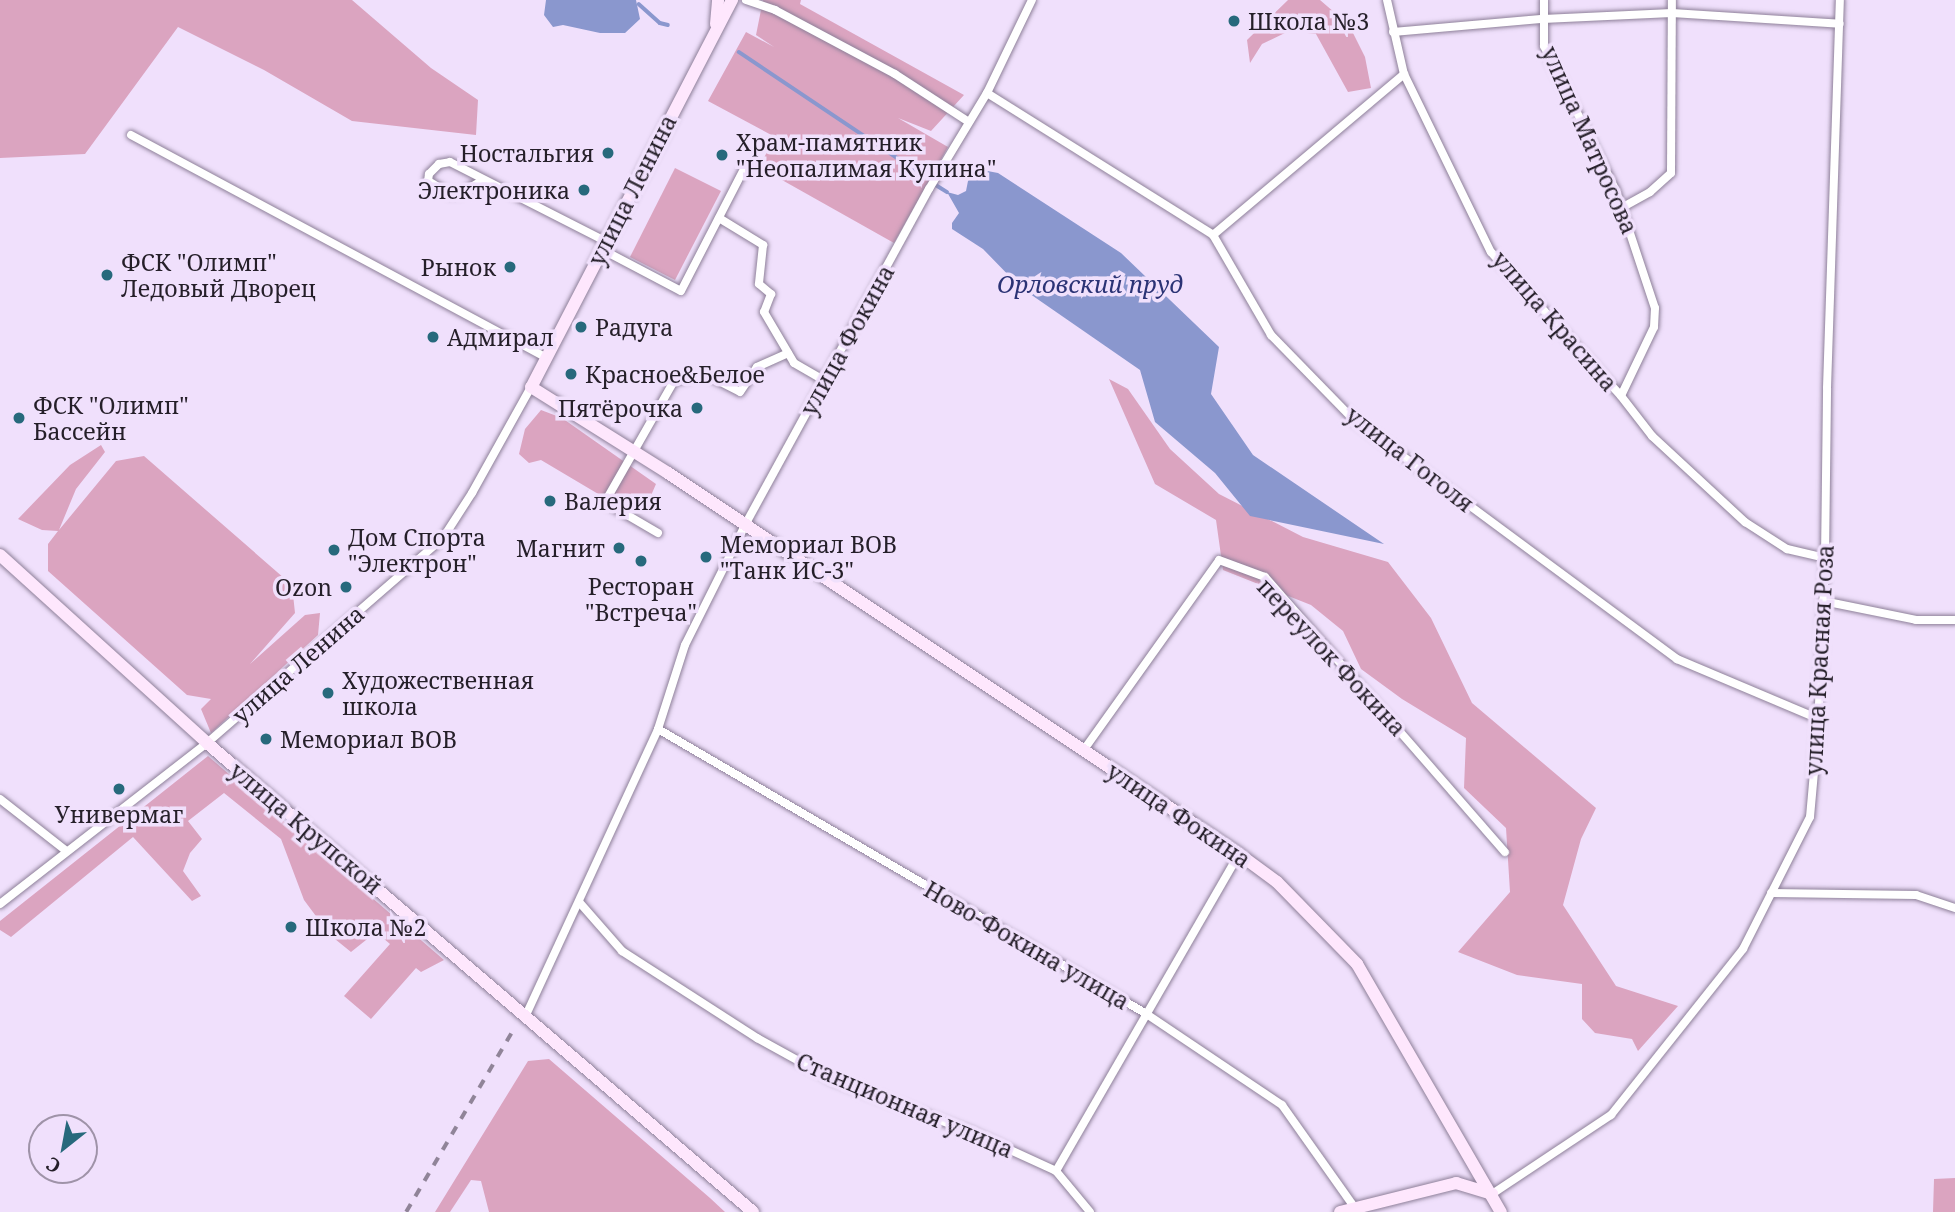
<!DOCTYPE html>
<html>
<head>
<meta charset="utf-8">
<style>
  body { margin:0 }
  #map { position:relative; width:1955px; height:1212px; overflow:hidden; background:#f0e0fc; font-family:"Noto Serif",serif }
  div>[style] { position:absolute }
  .green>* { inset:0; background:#dba4c0 }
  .water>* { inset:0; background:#8a97ce }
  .stream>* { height:3.5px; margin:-1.75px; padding:0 1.75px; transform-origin:1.75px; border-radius:1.75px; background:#8a97ce }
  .roads { filter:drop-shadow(0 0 2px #8e8099) drop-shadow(0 0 2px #8e8099) }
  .street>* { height:8px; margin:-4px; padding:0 4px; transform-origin:4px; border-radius:4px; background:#fff }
  .secondary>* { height:12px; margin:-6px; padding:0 6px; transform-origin:6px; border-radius:6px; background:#fee7fd }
  .rail>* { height:3.5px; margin-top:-1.75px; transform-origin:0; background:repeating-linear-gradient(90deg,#908498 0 9px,transparent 0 18px) }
  .dots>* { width:19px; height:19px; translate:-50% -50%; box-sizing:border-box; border:4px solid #f0e0fc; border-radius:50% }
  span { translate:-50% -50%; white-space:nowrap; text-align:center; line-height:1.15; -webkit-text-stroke:7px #f0e0fc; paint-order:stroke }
  .poi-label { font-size:23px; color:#251f29 }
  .left { translate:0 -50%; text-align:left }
  .right { translate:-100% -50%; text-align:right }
  .street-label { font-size:23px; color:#251f29 }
  .water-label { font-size:24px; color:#2b3375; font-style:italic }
  .north { position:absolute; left:28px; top:1114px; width:70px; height:70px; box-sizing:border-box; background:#f0e0fc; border:2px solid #9f93a8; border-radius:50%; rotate:211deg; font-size:19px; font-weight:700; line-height:28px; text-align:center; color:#251f29 }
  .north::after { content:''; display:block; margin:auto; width:24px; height:32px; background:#27697c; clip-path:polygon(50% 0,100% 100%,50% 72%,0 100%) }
</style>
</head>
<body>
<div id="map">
  <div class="green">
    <div style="clip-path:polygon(0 0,352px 0,431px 68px,478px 100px,476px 135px,352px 121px,264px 70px,178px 27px,85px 154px,0 158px)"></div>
    <div style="clip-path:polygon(763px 0,801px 0,800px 4px,964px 95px,931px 131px,898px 118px,948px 147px,894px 243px,759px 167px,775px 137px,708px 101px,746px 32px,774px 47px,756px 35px)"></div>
    <div style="clip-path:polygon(1288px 0,1320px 0,1349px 25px,1365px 57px,1371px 88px,1348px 92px,1316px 34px,1289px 31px,1262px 44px,1250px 63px,1247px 40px)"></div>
    <div style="clip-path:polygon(675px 168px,721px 191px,675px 280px,630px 257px)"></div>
    <div style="clip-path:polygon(1109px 379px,1128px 389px,1170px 449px,1219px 494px,1303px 537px,1388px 562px,1431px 618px,1472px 703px,1596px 808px,1581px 839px,1563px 905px,1616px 986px,1678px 1006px,1638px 1051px,1632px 1039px,1595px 1033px,1582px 1019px,1582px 984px,1517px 975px,1458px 952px,1510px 892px,1506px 828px,1464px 788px,1466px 738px,1402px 699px,1361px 669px,1343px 631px,1311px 605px,1223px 570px,1216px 520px,1155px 484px)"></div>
    <div style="clip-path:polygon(541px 410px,562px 418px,656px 484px,646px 507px,605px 498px,541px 460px,529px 463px,519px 454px,525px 429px)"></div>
    <div style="clip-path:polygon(101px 445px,105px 452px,76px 489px,59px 530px,116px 461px,144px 456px,292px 585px,295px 613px,250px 664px,305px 615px,320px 613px,318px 635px,211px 733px,201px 709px,211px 699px,187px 695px,48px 571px,48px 544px,58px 531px,42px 530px,18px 519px,70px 465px)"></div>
    <div style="clip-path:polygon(208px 756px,444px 960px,421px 972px,416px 968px,371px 1019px,344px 996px,390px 944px,376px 932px,351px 952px,330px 935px,304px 900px,281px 839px,224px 793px,188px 821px,202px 839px,190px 853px,183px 871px,201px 896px,192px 901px,133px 837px,11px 937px,0 930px,0 921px)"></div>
    <div style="clip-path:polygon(549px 1059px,710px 1198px,725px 1212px,489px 1212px,481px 1181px,471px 1180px,450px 1212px,435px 1212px,528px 1061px)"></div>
    <div style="clip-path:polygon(1955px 1178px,1955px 1212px,1933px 1212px,1934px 1179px)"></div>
  </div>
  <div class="water">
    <div style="clip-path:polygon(546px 0,636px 0,640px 19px,625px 33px,600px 33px,563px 25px,553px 27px,544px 15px)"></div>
    <div style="clip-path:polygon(977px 169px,998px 173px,1121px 253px,1219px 347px,1211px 394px,1253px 455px,1384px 544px,1250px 516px,1215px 473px,1155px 422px,1140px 370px,1020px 287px,983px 249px,952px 229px,952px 223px,959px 213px,947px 192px,958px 195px,966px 191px,968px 181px)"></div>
  </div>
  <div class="stream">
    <div style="left:639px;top:4px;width:28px;rotate:42deg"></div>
    <div style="left:660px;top:23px;width:8px;rotate:14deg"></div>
    <div style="left:739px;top:52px;width:216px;rotate:33.8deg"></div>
    <div style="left:936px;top:185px;width:13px;rotate:32deg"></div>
  </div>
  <div class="roads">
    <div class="street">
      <div style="left:746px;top:0;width:31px;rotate:19deg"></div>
      <div style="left:775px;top:10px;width:136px;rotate:28.1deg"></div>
      <div style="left:895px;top:74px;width:88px;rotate:33deg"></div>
      <div style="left:1387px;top:0;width:76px;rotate:77.1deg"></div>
      <div style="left:1404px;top:74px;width:198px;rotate:64deg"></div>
      <div style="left:1491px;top:252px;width:194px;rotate:47.9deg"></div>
      <div style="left:1621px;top:396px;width:51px;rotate:52.2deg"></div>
      <div style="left:1652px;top:436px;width:127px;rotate:42.8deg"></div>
      <div style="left:1745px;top:522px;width:50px;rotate:32.7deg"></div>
      <div style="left:1787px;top:549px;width:39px;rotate:13deg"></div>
      <div style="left:1544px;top:0;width:46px;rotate:90deg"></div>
      <div style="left:1544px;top:46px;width:162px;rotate:63.6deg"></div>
      <div style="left:1616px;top:191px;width:123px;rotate:71.6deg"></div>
      <div style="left:1655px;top:308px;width:19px;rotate:93deg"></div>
      <div style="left:1654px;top:327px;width:76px;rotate:115.6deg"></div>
      <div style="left:1393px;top:32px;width:151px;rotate:-5deg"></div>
      <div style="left:1543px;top:19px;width:129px;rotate:-2.7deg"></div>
      <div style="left:1672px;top:13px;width:168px;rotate:3.7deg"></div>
      <div style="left:987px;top:93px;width:267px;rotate:32.1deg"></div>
      <div style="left:1213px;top:235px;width:116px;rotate:59.9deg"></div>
      <div style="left:1271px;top:335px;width:119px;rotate:45.7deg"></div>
      <div style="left:1354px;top:420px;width:402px;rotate:36.5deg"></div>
      <div style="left:1677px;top:659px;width:152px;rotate:22.9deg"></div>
      <div style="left:131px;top:135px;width:472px;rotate:28.2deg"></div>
      <div style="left:483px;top:180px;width:26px;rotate:149deg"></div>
      <div style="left:461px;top:193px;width:11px;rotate:175deg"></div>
      <div style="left:450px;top:194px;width:26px;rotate:-149deg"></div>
      <div style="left:428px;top:181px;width:7px;rotate:-82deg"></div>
      <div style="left:429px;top:174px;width:14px;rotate:-45deg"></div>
      <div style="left:439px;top:164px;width:11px;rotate:-10deg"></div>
      <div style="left:450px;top:162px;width:174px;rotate:27deg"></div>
      <div style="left:1623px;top:207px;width:31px;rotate:-29deg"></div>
      <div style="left:1650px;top:192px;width:28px;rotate:-42deg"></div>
      <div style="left:1671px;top:173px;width:173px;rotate:-89.7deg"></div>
      <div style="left:719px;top:218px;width:52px;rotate:31.5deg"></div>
      <div style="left:763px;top:245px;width:39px;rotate:96deg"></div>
      <div style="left:759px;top:284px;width:16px;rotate:40deg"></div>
      <div style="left:771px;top:294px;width:19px;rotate:111deg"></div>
      <div style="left:764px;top:312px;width:59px;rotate:59.5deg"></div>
      <div style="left:794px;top:363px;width:36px;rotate:30deg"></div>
      <div style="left:1213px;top:235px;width:250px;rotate:-40.1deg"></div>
      <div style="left:601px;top:249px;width:90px;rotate:27.7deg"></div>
      <div style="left:681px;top:291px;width:137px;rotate:-62.7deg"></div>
      <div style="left:658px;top:533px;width:61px;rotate:-149.7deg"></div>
      <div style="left:605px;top:502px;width:139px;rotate:-60.3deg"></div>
      <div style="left:674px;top:381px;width:32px;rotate:-13deg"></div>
      <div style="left:705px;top:374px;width:39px;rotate:27deg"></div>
      <div style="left:740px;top:392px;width:30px;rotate:-56deg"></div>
      <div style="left:757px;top:367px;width:34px;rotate:-24deg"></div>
      <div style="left:1823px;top:601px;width:95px;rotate:11.5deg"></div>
      <div style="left:1916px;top:620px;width:39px"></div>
      <div style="left:658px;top:729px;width:564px;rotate:30.25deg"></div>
      <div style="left:1145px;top:1013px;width:165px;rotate:33.9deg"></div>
      <div style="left:1282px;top:1105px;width:126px;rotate:54.7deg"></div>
      <div style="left:1083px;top:751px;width:234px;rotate:-54.5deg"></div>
      <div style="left:1219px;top:560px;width:49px;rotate:20.3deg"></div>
      <div style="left:1265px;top:577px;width:365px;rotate:48.9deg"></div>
      <div style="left:0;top:799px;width:83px;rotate:38.1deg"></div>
      <div style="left:1771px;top:893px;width:145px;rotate:0.8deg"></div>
      <div style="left:1916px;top:895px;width:41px;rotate:18.4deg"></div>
      <div style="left:580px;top:903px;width:64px;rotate:48.8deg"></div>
      <div style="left:622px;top:951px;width:161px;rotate:32.8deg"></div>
      <div style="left:757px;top:1038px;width:87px;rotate:28.9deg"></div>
      <div style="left:833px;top:1080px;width:147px;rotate:20.6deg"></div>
      <div style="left:971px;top:1132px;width:94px;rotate:24.6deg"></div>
      <div style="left:1056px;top:1171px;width:53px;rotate:50.3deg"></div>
      <div style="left:0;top:904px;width:262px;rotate:-37.9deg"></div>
      <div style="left:207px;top:743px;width:313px;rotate:-41deg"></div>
      <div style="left:443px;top:538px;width:54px;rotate:-57.2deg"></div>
      <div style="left:472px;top:493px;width:121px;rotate:-60.9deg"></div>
      <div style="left:526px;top:1015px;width:315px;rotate:-65.2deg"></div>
      <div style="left:658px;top:729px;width:88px;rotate:-72.2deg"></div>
      <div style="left:685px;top:645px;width:134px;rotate:-63.4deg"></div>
      <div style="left:745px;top:525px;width:383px;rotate:-61.3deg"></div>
      <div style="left:929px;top:189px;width:112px;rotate:-58.9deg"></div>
      <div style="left:987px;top:93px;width:103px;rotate:-64.2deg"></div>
      <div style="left:1056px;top:1171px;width:366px;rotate:-60deg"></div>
      <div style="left:1492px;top:1194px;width:143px;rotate:-33.6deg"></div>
      <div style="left:1611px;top:1115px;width:212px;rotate:-51.5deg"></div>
      <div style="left:1743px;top:949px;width:148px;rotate:-63.1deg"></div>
      <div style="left:1810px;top:817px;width:89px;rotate:-84.9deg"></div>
      <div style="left:1818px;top:728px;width:170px;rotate:-87.6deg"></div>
      <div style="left:1825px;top:558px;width:170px;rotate:-89.3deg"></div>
      <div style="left:1827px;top:388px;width:388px;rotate:-88.1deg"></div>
    </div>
    <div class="secondary">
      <div style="left:732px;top:0;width:436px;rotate:117.4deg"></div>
      <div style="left:531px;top:387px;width:162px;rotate:32.1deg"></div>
      <div style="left:668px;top:473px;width:686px;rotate:33.71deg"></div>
      <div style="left:1239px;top:854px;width:47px;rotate:36.4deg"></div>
      <div style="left:1277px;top:882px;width:115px;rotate:45.7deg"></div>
      <div style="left:1357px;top:964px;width:287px;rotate:59.9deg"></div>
      <div style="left:716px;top:24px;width:24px;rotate:-85deg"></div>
      <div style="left:0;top:555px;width:280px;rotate:42.2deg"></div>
      <div style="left:207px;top:743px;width:720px;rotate:40.66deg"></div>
      <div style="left:1340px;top:1212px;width:120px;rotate:-14deg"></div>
      <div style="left:1456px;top:1183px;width:38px;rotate:17deg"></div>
    </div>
  </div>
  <div class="rail">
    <div style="left:406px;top:1212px;width:211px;rotate:-59.5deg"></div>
  </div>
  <div class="dots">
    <div style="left:1234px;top:21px;background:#27697c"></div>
    <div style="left:608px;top:153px;background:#27697c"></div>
    <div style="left:722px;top:155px;background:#27697c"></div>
    <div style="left:584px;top:190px;background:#27697c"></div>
    <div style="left:510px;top:267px;background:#27697c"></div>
    <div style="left:107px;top:275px;background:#27697c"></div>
    <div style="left:581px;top:327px;background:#27697c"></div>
    <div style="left:433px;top:337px;background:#27697c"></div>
    <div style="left:571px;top:374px;background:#27697c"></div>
    <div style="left:697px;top:408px;background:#27697c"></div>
    <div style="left:19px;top:418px;background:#27697c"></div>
    <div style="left:550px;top:501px;background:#27697c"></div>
    <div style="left:619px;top:548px;background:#27697c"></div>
    <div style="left:334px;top:550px;background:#27697c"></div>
    <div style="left:706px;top:557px;background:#27697c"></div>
    <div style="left:641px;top:561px;background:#27697c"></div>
    <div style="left:346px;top:587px;background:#27697c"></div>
    <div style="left:328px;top:693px;background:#27697c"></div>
    <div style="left:266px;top:739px;background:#27697c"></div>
    <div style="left:119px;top:789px;background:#27697c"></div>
    <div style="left:291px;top:927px;background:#27697c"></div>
  </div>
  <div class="poi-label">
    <span class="left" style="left:1248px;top:21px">Школа №3</span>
    <span class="left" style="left:736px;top:155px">Храм-памятник<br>"Неопалимая Купина"</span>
    <span class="right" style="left:594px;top:153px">Ностальгия</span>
    <span class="right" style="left:570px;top:190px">Электроника</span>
    <span class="left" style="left:121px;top:275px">ФСК "Олимп"<br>Ледовый Дворец</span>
    <span class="right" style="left:496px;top:267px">Рынок</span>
    <span class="left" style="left:595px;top:327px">Радуга</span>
    <span class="left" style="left:447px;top:337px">Адмирал</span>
    <span class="left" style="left:585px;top:374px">Красное&amp;Белое</span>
    <span class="left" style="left:33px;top:418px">ФСК "Олимп"<br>Бассейн</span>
    <span class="right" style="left:683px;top:408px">Пятёрочка</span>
    <span class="left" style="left:564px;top:501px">Валерия</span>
    <span class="left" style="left:348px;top:550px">Дом Спорта<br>"Электрон"</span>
    <span class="left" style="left:720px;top:557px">Мемориал ВОВ<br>"Танк ИС-3"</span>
    <span class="right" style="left:605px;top:548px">Магнит</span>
    <span style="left:641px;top:599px">Ресторан<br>"Встреча"</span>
    <span class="right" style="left:332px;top:587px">Ozon</span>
    <span class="left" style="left:342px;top:693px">Художественная<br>школа</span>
    <span class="left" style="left:280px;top:739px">Мемориал ВОВ</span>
    <span style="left:119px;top:814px">Универмаг</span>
    <span class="left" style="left:305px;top:927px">Школа №2</span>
  </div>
  <div class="street-label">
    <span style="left:1590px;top:140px;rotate:66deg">улица Матросова</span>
    <span style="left:632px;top:190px;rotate:-63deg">улица Ленина</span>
    <span style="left:1555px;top:321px;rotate:49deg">улица Красина</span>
    <span style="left:847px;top:340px;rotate:-61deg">улица Фокина</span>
    <span style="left:1410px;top:459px;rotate:38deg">улица Гоголя</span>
    <span style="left:1332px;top:657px;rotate:47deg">переулок Фокина</span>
    <span style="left:1819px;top:660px;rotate:-87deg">улица Красная Роза</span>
    <span style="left:298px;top:664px;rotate:-41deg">улица Ленина</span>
    <span style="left:1179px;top:815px;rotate:34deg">улица Фокина</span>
    <span style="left:306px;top:828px;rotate:40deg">улица Крупской</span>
    <span style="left:1027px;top:945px;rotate:30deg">Ново-Фокина улица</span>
    <span style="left:905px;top:1105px;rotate:23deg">Станционная улица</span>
  </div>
  <div class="water-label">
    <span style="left:1090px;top:284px">Орловский пруд</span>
  </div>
  <div class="north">С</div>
</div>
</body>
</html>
